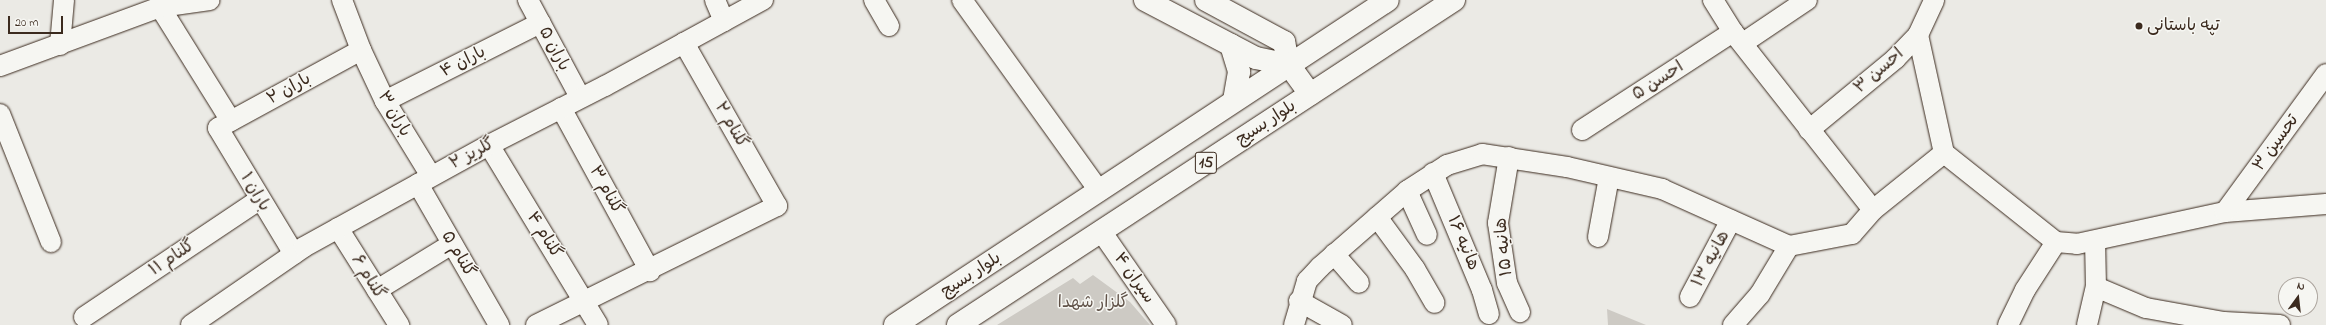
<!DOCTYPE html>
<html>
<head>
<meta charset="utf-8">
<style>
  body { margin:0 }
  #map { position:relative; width:2326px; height:325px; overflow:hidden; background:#ebeae5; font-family:"Indie Flower","Playpen Sans Arabic",sans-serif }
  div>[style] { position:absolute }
  .green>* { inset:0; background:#cdcac4 }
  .roads { filter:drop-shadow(0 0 1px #3b2a1e) drop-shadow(0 0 1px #3b2a1e) }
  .minor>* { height:20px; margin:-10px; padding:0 10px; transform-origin:10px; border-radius:10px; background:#f6f6f2 }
  .major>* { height:22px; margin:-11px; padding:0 11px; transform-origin:11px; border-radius:11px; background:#f6f6f2 }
  .dots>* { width:11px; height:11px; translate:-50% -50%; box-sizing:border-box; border:2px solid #f6f6f2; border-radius:50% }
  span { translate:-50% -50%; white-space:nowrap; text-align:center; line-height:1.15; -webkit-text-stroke:3px #f6f6f2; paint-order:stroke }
  .shield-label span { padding:1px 3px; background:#f6f6f2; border:1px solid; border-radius:3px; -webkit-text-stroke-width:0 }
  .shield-label { font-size:16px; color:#3b2a1e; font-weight:700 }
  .poi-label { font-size:17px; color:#3b2a1e }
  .left { translate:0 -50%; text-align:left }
  .street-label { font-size:17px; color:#3b2a1e }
  .park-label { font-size:17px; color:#605248 }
  .north { position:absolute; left:2278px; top:277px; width:40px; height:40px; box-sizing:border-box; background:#f6f6f2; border:1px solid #aba49d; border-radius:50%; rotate:15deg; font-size:11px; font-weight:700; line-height:16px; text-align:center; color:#3b2a1e }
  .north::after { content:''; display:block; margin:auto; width:14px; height:18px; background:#3b2a1e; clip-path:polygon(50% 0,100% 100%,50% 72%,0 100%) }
  .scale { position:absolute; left:8px; top:16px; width:55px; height:18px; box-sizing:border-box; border:2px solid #3b2a1e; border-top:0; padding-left:5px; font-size:12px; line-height:14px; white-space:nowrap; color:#3b2a1e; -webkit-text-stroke:3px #f6f6f2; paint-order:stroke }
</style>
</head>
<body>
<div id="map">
  <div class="green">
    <div style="clip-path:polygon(1093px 275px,1130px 302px,1150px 325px,997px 325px,1073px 278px,1080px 284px)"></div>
    <div style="clip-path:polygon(1607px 309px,1646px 325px,1608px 325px)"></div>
  </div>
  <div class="roads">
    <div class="minor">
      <div style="left:342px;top:0;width:53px;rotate:69.2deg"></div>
      <div style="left:361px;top:50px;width:56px;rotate:64.8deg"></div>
      <div style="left:385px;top:101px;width:88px;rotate:58.5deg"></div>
      <div style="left:528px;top:0;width:110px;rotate:61.8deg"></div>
      <div style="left:715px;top:0;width:23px;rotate:67deg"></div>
      <div style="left:874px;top:0;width:30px;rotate:60deg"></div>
      <div style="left:962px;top:0;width:235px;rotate:54.3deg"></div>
      <div style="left:1713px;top:0;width:38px;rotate:58deg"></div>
      <div style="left:1733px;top:32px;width:226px;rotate:51.8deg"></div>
      <div style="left:160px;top:7px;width:134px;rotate:58.1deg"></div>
      <div style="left:1918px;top:35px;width:121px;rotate:77.6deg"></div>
      <div style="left:1944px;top:153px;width:143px;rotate:38.5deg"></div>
      <div style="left:2056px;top:242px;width:21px;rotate:5deg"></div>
      <div style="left:2077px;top:244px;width:151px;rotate:-12.2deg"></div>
      <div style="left:2225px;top:212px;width:101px;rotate:-4.5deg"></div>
      <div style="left:1743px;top:43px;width:77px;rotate:-33.9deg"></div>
      <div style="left:60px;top:45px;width:45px;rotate:-84.9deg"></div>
      <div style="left:0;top:66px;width:171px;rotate:-20.2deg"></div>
      <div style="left:160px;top:7px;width:50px;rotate:-8deg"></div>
      <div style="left:385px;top:101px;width:174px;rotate:-26.7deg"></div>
      <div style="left:561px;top:108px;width:186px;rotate:61.4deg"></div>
      <div style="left:0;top:114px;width:138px;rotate:68.3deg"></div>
      <div style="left:1582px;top:130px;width:180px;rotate:-33deg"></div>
      <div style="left:1809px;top:130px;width:112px;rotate:-39.5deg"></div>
      <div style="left:1895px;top:59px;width:33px;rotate:-46deg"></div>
      <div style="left:1918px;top:35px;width:38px;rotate:-65deg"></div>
      <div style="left:489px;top:145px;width:210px;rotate:58.8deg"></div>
      <div style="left:1509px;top:157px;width:67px;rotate:99.5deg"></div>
      <div style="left:1498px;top:223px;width:61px;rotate:81.5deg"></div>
      <div style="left:1507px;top:283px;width:32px;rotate:66deg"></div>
      <div style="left:1433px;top:173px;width:127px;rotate:67.3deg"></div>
      <div style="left:1482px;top:290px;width:25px;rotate:74deg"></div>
      <div style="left:418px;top:184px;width:163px;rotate:60.1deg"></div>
      <div style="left:1407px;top:191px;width:48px;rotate:65.6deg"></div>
      <div style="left:2225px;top:212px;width:171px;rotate:-53.8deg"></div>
      <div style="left:1377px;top:217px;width:64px;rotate:53.8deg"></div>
      <div style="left:1415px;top:269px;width:39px;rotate:60deg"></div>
      <div style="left:338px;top:228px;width:115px;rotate:57.8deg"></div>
      <div style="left:1101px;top:231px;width:114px;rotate:55.3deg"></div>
      <div style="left:1598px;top:237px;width:61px;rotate:-79.6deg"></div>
      <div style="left:294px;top:254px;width:147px;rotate:-121.1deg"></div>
      <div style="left:218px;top:128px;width:163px;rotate:-28.6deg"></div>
      <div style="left:1334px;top:254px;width:38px;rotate:49deg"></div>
      <div style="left:2096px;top:287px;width:54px;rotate:22.8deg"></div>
      <div style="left:2146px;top:308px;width:79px;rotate:10.2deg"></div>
      <div style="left:2224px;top:322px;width:56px;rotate:3.1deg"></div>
      <div style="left:377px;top:290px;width:88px;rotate:-31.5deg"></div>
      <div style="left:1690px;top:297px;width:87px;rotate:-62deg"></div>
      <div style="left:1299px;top:301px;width:49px;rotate:29.2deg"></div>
      <div style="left:84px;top:317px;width:211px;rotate:-33.8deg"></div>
      <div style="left:191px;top:325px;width:137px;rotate:-34.6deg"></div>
      <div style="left:304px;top:247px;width:211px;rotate:-28.9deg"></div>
      <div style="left:489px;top:145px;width:130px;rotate:-27deg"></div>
      <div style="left:605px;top:86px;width:180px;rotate:-28.6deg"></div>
      <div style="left:536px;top:325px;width:269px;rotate:-26.3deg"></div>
      <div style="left:777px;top:206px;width:188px;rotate:-119.7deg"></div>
      <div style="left:1294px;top:325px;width:46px;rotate:-73.5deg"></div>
      <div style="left:1307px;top:281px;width:19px;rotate:-47deg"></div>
      <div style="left:1320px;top:267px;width:116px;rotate:-41.1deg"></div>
      <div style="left:1407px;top:191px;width:48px;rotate:-33deg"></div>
      <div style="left:1447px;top:165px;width:37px;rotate:-17deg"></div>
      <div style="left:1482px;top:154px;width:86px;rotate:8.7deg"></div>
      <div style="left:1567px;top:167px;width:98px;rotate:13deg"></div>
      <div style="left:1662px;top:189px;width:139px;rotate:24.2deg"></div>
      <div style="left:1789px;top:246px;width:64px;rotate:-10.8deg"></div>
      <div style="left:1852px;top:234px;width:32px;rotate:-49deg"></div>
      <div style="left:1873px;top:210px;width:91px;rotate:-38.8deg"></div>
      <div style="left:1733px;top:325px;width:41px;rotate:-48.9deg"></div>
      <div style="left:1760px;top:294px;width:56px;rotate:-58.9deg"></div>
      <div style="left:2008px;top:325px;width:39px;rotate:-64deg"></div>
      <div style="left:2025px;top:290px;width:57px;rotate:-57.1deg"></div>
      <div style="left:2087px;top:325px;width:39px;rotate:-77deg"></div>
      <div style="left:2096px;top:287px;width:46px;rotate:-91.2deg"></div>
    </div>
    <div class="major">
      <div style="left:1145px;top:0;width:125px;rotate:27.6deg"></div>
      <div style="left:1256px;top:58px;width:34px;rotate:12deg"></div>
      <div style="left:1206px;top:0;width:89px;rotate:28.3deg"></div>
      <div style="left:1284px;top:42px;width:24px;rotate:78deg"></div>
      <div style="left:1289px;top:65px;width:36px;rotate:54deg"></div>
      <div style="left:1231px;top:45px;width:28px;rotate:73deg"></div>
      <div style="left:1239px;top:72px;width:29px;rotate:100deg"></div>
      <div style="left:895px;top:325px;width:590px;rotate:-33.39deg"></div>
      <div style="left:958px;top:325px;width:593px;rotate:-33.23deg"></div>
    </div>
  </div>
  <div class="dots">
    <div style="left:2139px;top:26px;background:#3b2a1e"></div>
  </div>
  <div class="shield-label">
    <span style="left:1206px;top:163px">15</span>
  </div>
  <div class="poi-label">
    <span class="left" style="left:2147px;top:26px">تپه باستانی</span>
  </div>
  <div class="street-label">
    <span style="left:554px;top:49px;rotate:62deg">باران ۵</span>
    <span style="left:463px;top:62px;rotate:-27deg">باران ۴</span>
    <span style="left:1879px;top:71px;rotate:-41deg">احسن ۳</span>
    <span style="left:1658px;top:81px;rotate:-33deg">احسن ۵</span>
    <span style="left:289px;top:89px;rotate:-29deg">باران ۲</span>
    <span style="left:394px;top:114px;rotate:60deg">باران ۳</span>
    <span style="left:1266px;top:123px;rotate:-33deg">بلوار بسیج</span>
    <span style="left:731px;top:125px;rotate:60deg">گلنام ۲</span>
    <span style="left:2276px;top:143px;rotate:-54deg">تحسین ۳</span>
    <span style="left:472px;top:154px;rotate:-28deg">گلریز ۲</span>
    <span style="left:606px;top:190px;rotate:61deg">گلنام ۳</span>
    <span style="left:255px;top:192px;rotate:59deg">باران ۱</span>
    <span style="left:544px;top:235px;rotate:58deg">گلنام ۴</span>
    <span style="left:1463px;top:243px;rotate:67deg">هانیه ۱۶</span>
    <span style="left:1504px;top:247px;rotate:-96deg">هانیه ۱۵</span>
    <span style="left:458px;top:254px;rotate:60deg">گلنام ۵</span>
    <span style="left:172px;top:258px;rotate:-34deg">گلنام ۱۱</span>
    <span style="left:1711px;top:259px;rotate:-62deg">هانیه ۱۳</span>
    <span style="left:971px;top:275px;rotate:-33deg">بلوار بسیج</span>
    <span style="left:368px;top:277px;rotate:58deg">گلنام ۶</span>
    <span style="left:1134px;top:278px;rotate:55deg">سیران ۴</span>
  </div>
  <div class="park-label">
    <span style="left:1093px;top:303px">گلزار شهدا</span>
  </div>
  <div class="north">N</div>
  <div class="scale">20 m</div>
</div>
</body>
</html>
